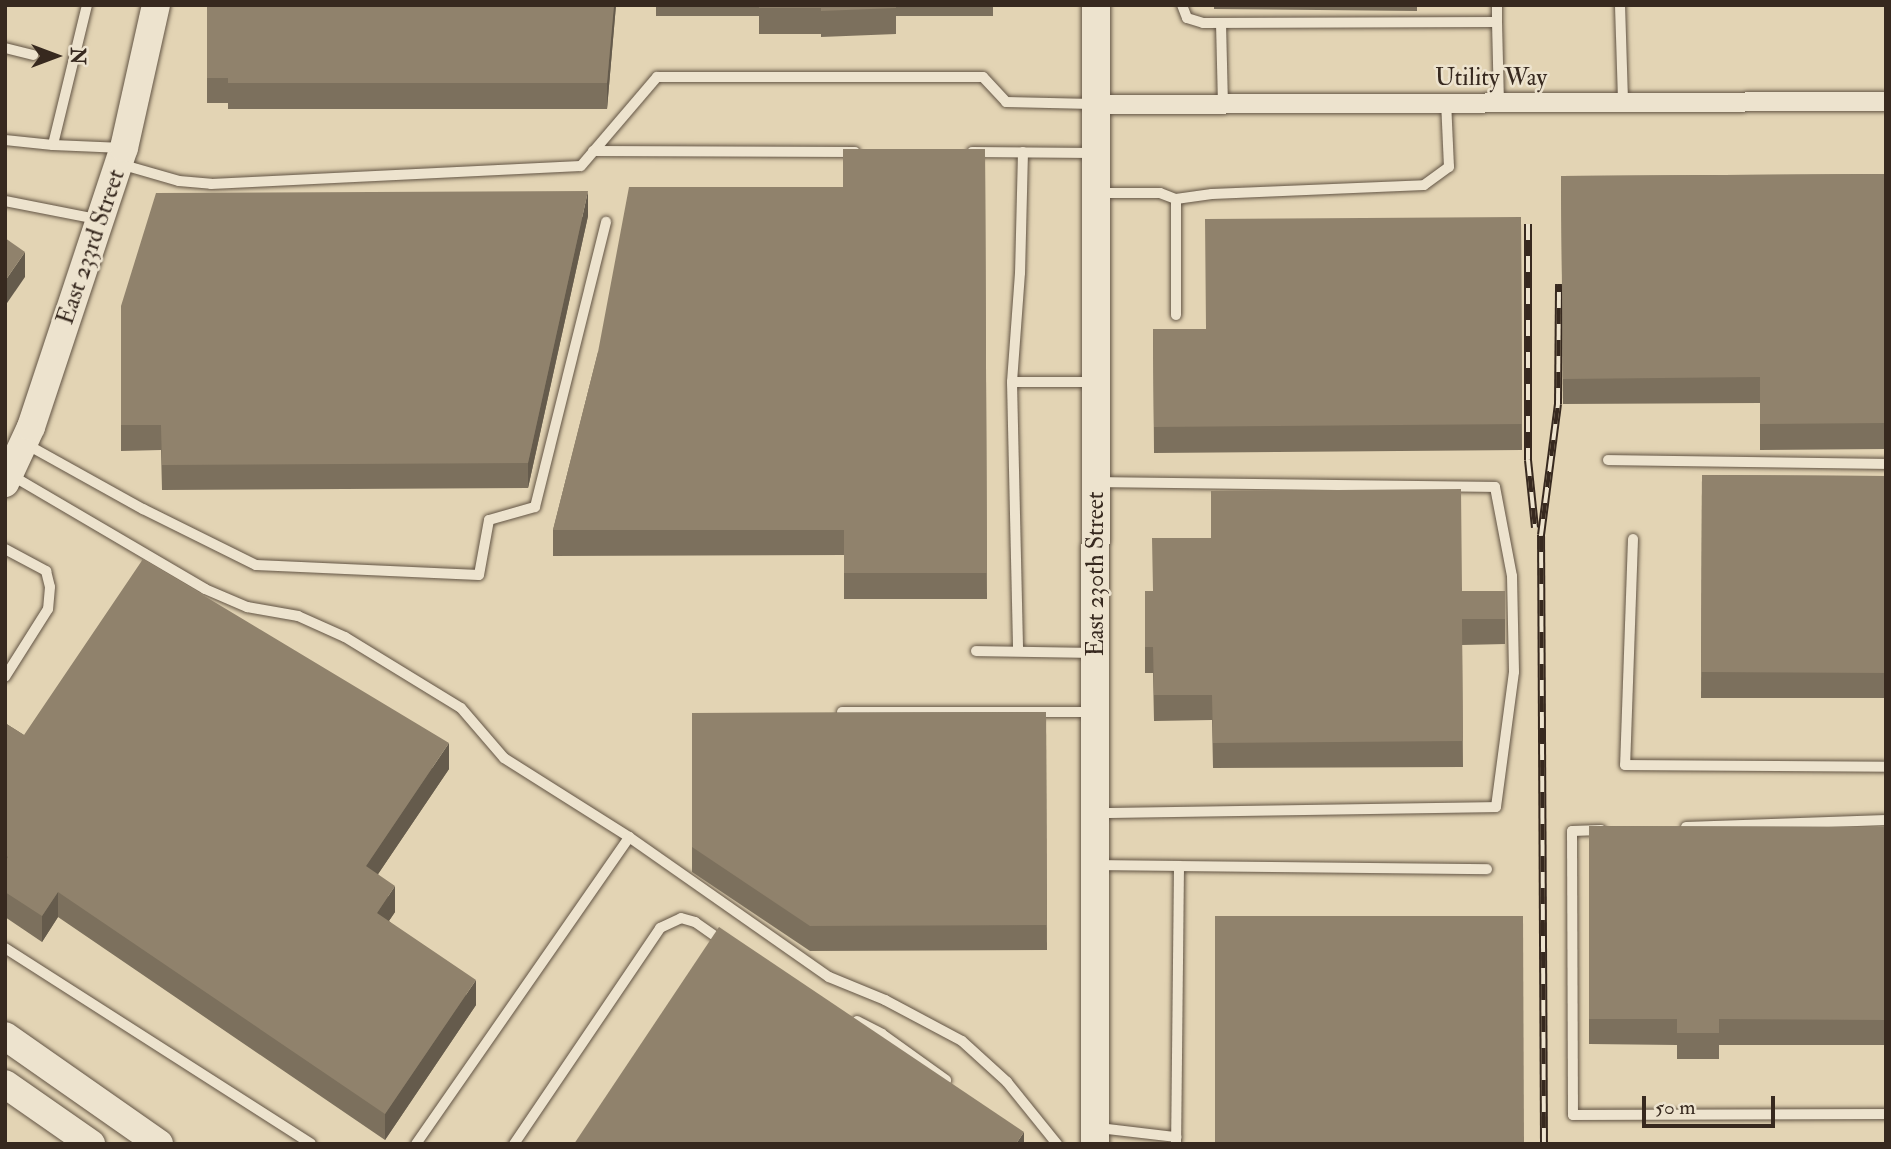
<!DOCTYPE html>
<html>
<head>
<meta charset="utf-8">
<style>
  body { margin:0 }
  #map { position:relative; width:1891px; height:1149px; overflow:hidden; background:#e3d4b4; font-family:"IM FELL Double Pica",serif }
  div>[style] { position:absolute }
  .roads { filter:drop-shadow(0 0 2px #625444) drop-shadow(0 0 2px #625444) }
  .lane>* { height:10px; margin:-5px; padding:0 5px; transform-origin:5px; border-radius:5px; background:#ede3ce }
  .street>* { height:19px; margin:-9.5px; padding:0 9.5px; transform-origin:9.5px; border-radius:9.5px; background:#ede3ce }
  .secondary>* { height:28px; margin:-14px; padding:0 14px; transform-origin:14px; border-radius:14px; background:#ede3ce }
  .rail>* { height:8px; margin-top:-4px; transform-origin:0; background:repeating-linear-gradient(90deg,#ede3ce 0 16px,#37291f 0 32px); box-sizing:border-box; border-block:2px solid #37291f }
  .wall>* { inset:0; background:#7c705d }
  .shaded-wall>* { inset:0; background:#655b4c }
  .building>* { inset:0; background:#90826c }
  span { translate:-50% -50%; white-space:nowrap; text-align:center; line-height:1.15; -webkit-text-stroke:5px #ede3ce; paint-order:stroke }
  .street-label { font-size:24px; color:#37291f }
  .frame { position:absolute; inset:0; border:7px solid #37291f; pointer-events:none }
  .north { position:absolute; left:21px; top:21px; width:70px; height:70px; -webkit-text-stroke:5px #ede3ce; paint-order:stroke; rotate:90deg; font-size:19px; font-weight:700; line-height:28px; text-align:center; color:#37291f }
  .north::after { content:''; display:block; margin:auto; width:24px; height:32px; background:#37291f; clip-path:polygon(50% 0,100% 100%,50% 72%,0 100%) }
  .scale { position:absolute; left:1642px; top:1096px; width:133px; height:32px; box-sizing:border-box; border:4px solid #37291f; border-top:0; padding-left:9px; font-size:21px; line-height:24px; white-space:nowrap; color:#37291f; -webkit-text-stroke:5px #ede3ce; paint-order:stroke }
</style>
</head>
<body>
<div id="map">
  <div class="roads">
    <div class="lane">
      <div style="left:87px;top:5px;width:144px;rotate:103.7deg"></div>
      <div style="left:53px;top:145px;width:70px;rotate:2.5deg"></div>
      <div style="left:1182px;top:5px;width:14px;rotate:69deg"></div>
      <div style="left:1187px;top:18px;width:17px;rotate:17deg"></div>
      <div style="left:1203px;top:23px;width:294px;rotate:-0.2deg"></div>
      <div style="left:1497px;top:22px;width:17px;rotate:-90deg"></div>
      <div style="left:1620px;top:5px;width:97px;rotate:88.2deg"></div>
      <div style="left:1497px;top:22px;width:80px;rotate:88.6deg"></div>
      <div style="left:1221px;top:23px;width:80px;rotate:88.6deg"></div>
      <div style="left:5px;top:48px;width:29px;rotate:14deg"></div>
      <div style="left:5px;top:140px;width:48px;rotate:5.9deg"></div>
      <div style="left:593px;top:151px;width:262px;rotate:0.2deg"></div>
      <div style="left:972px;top:152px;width:121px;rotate:0.5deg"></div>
      <div style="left:1023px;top:152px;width:121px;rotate:91.4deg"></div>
      <div style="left:1020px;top:273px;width:109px;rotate:94.2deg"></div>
      <div style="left:1012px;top:382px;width:80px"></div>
      <div style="left:120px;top:164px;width:61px;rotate:16.1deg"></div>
      <div style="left:179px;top:181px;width:32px;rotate:5deg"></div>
      <div style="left:211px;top:184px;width:370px;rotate:-2.8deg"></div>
      <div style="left:581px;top:166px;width:117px;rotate:-49.5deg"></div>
      <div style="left:657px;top:77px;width:326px"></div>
      <div style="left:983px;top:77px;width:34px;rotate:47deg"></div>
      <div style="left:1006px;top:102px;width:87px;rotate:1.3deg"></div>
      <div style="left:1097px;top:193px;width:63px"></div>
      <div style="left:1160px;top:193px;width:17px;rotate:21deg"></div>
      <div style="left:1176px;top:199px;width:36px;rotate:-8deg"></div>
      <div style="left:1212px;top:194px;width:212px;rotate:-2.4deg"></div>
      <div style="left:1424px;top:185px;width:31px;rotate:-36deg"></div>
      <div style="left:1449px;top:167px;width:65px;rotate:-92.6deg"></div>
      <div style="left:5px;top:201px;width:94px;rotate:11.1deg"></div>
      <div style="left:1176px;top:315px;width:116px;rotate:-90deg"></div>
      <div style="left:1012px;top:382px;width:269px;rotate:88.7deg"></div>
      <div style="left:26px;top:444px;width:134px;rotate:29.1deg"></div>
      <div style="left:143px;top:509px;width:126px;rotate:26.4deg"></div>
      <div style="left:256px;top:565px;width:223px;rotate:2.6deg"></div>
      <div style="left:479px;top:575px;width:56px;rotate:-79.7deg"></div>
      <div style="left:489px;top:520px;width:48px;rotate:-15.8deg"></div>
      <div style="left:535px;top:507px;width:294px;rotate:-76deg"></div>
      <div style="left:1608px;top:460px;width:278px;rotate:0.8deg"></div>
      <div style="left:11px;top:475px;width:225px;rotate:30.4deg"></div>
      <div style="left:205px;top:589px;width:46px;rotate:23.2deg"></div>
      <div style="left:247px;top:607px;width:52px;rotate:10deg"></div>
      <div style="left:298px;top:616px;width:51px;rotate:24.1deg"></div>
      <div style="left:345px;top:637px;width:136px;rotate:31.5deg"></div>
      <div style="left:461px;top:708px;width:66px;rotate:49.3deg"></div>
      <div style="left:504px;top:758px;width:148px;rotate:32.3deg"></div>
      <div style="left:629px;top:837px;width:244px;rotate:35deg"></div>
      <div style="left:829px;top:977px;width:61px;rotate:22.3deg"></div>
      <div style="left:885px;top:1000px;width:87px;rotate:28deg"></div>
      <div style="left:962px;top:1041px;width:61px;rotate:42.3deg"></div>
      <div style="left:1007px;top:1082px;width:80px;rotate:51.1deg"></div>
      <div style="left:1097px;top:482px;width:398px;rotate:0.7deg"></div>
      <div style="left:1495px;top:487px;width:91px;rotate:79.2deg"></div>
      <div style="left:1512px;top:576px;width:96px;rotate:88.8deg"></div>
      <div style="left:1514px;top:672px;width:136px;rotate:97.6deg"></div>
      <div style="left:1496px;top:807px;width:398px;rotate:179.1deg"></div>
      <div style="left:1633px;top:539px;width:226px;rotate:92deg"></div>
      <div style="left:1625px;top:765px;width:261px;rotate:0.4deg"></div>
      <div style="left:5px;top:549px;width:47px;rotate:28.2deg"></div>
      <div style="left:46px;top:571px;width:16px;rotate:76deg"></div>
      <div style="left:50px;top:587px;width:22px;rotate:95deg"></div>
      <div style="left:48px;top:609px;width:80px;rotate:122.3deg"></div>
      <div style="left:976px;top:651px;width:115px;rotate:1deg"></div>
      <div style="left:842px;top:712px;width:249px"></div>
      <div style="left:1686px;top:827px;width:200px;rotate:-2deg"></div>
      <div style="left:1601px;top:830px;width:29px;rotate:178deg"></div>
      <div style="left:1572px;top:831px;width:284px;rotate:89.8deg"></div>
      <div style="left:1573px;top:1115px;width:313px;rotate:-0.2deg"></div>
      <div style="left:1098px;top:865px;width:81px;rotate:0.7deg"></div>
      <div style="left:1179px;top:866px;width:271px;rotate:90.6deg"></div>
      <div style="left:1179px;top:866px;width:308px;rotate:0.6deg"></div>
      <div style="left:5px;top:948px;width:363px;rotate:32.6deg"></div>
      <div style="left:857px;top:1021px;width:28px;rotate:27deg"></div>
      <div style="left:882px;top:1034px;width:79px;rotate:35.7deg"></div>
      <div style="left:1099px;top:1128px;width:78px;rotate:6.7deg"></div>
      <div style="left:1176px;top:1137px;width:5px;rotate:90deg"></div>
      <div style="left:416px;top:1144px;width:374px;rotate:-55.2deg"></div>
      <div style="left:514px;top:1144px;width:261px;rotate:-55.9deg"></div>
      <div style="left:660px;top:928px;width:23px;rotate:-25deg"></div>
      <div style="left:681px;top:918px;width:15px;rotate:16deg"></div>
      <div style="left:695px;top:922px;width:35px;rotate:35deg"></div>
    </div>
    <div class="street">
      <div style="left:1097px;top:104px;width:789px;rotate:-0.22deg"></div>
    </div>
    <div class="secondary">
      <div style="left:5px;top:483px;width:62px;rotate:-65.1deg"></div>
      <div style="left:31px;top:427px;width:294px;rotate:-71.6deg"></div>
      <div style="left:124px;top:148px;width:147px;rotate:-77.4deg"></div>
      <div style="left:5px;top:1036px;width:188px;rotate:35deg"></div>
      <div style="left:5px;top:1084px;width:105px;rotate:34.9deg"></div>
      <div style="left:1095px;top:1144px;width:1139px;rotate:-89.95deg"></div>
    </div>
  </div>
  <div class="rail">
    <div style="left:1528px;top:224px;width:236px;rotate:90deg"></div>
    <div style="left:1528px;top:460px;width:68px;rotate:84.1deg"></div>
    <div style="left:1544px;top:1144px;width:609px;rotate:-90.28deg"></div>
    <div style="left:1541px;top:535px;width:132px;rotate:-82.6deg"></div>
    <div style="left:1558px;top:404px;width:120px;rotate:-89.5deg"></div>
  </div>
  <div class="wall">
    <div style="clip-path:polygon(207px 5px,616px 5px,607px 109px,228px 109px,228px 103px,207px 103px)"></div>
    <div style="clip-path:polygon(656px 5px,993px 5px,993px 16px,896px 16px,896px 34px,821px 37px,821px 34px,759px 34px,759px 16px,656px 16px)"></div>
    <div style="clip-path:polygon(1201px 5px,1417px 5px,1417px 11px,1214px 9px,1214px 7px,1201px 7px)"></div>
    <div style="clip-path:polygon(985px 149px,987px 599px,844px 599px,844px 555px,553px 556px,553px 530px,598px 352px,843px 187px)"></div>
    <div style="clip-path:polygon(1886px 174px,1886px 449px,1760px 450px,1760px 403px,1563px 404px,1561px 176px)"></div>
    <div style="clip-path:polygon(588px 216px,528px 488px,162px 490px,161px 450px,121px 451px,121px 306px)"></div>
    <div style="clip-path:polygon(1521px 217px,1522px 450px,1154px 453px,1153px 329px,1206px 329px)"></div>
    <div style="clip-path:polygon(1702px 475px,1886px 476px,1886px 698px,1701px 698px)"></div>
    <div style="clip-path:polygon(1145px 591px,1505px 591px,1505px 644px,1462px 645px,1463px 767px,1213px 768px,1212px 720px,1154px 721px,1153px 673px,1145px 673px)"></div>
    <div style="clip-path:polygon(1046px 712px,1047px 950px,810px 951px,692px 872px,692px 713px)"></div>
    <div style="clip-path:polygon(5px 723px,24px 735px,449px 769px,378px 874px,395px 912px,389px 921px,476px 1005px,385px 1140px,58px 917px,42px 942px,5px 917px)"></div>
    <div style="clip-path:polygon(1589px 826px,1886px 827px,1886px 1045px,1719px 1045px,1719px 1059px,1677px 1059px,1677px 1045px,1589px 1044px)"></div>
  </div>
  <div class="shaded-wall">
    <div style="clip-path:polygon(614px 5px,616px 5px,607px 109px,607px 83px)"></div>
    <div style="clip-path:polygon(588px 191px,588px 216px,528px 488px,528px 463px)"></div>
    <div style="clip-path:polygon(25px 252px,25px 277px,5px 306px,5px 281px)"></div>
    <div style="clip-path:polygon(449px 743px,449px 769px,366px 892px,366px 866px)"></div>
    <div style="clip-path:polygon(395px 886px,395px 912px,377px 938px,377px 913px)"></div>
    <div style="clip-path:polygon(58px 892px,58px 917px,42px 942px,42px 916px)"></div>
    <div style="clip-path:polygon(476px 980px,476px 1005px,385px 1140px,385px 1114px)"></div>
    <div style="clip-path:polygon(1024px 1132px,1024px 1144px,1016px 1144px)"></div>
  </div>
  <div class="building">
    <div style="clip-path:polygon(207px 5px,614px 5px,607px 83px,228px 83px,228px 78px,207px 78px)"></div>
    <div style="clip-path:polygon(759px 5px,896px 5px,896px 8px,821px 11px,821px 8px,759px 8px)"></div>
    <div style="clip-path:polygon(843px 149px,985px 149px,987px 573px,844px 573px,844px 530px,553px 530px,598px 352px,629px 187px,843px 187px)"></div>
    <div style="clip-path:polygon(1886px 174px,1886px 423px,1760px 424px,1760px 377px,1563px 379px,1561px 176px)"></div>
    <div style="clip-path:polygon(588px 191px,528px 463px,162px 465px,161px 425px,121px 425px,121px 306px,156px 193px)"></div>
    <div style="clip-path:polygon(1521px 217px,1522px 424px,1154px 427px,1153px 329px,1206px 329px,1205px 219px)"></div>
    <div style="clip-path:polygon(5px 238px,25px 252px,5px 281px)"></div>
    <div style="clip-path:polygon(1702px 475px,1886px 476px,1886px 673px,1701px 672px)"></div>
    <div style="clip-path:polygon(1461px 489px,1462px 591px,1505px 591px,1505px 619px,1462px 619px,1463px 741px,1213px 743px,1212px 695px,1154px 695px,1153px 647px,1145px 647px,1145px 591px,1153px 591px,1152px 538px,1211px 538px,1211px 491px)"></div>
    <div style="clip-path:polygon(143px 559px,449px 743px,366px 866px,395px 886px,377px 913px,476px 980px,385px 1114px,58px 892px,42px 916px,5px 892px,5px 861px,8px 857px,5px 855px,5px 723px,24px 735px)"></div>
    <div style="clip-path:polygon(1046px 712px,1047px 925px,810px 926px,692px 847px,692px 713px)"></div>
    <div style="clip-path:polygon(1589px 826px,1886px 827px,1886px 1020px,1719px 1019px,1719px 1033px,1677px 1033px,1677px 1019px,1589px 1019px)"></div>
    <div style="clip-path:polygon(1215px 916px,1523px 916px,1524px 1144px,1215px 1144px)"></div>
    <div style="clip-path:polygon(719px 927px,1024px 1132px,1016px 1144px,574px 1144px)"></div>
  </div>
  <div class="street-label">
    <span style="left:1491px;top:78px">Utility Way</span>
    <span style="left:91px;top:247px;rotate:-71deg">East 233rd Street</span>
    <span style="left:1096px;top:574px;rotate:-90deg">East 230th Street</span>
  </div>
  <div class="frame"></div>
  <div class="north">N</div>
  <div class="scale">50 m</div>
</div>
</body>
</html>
